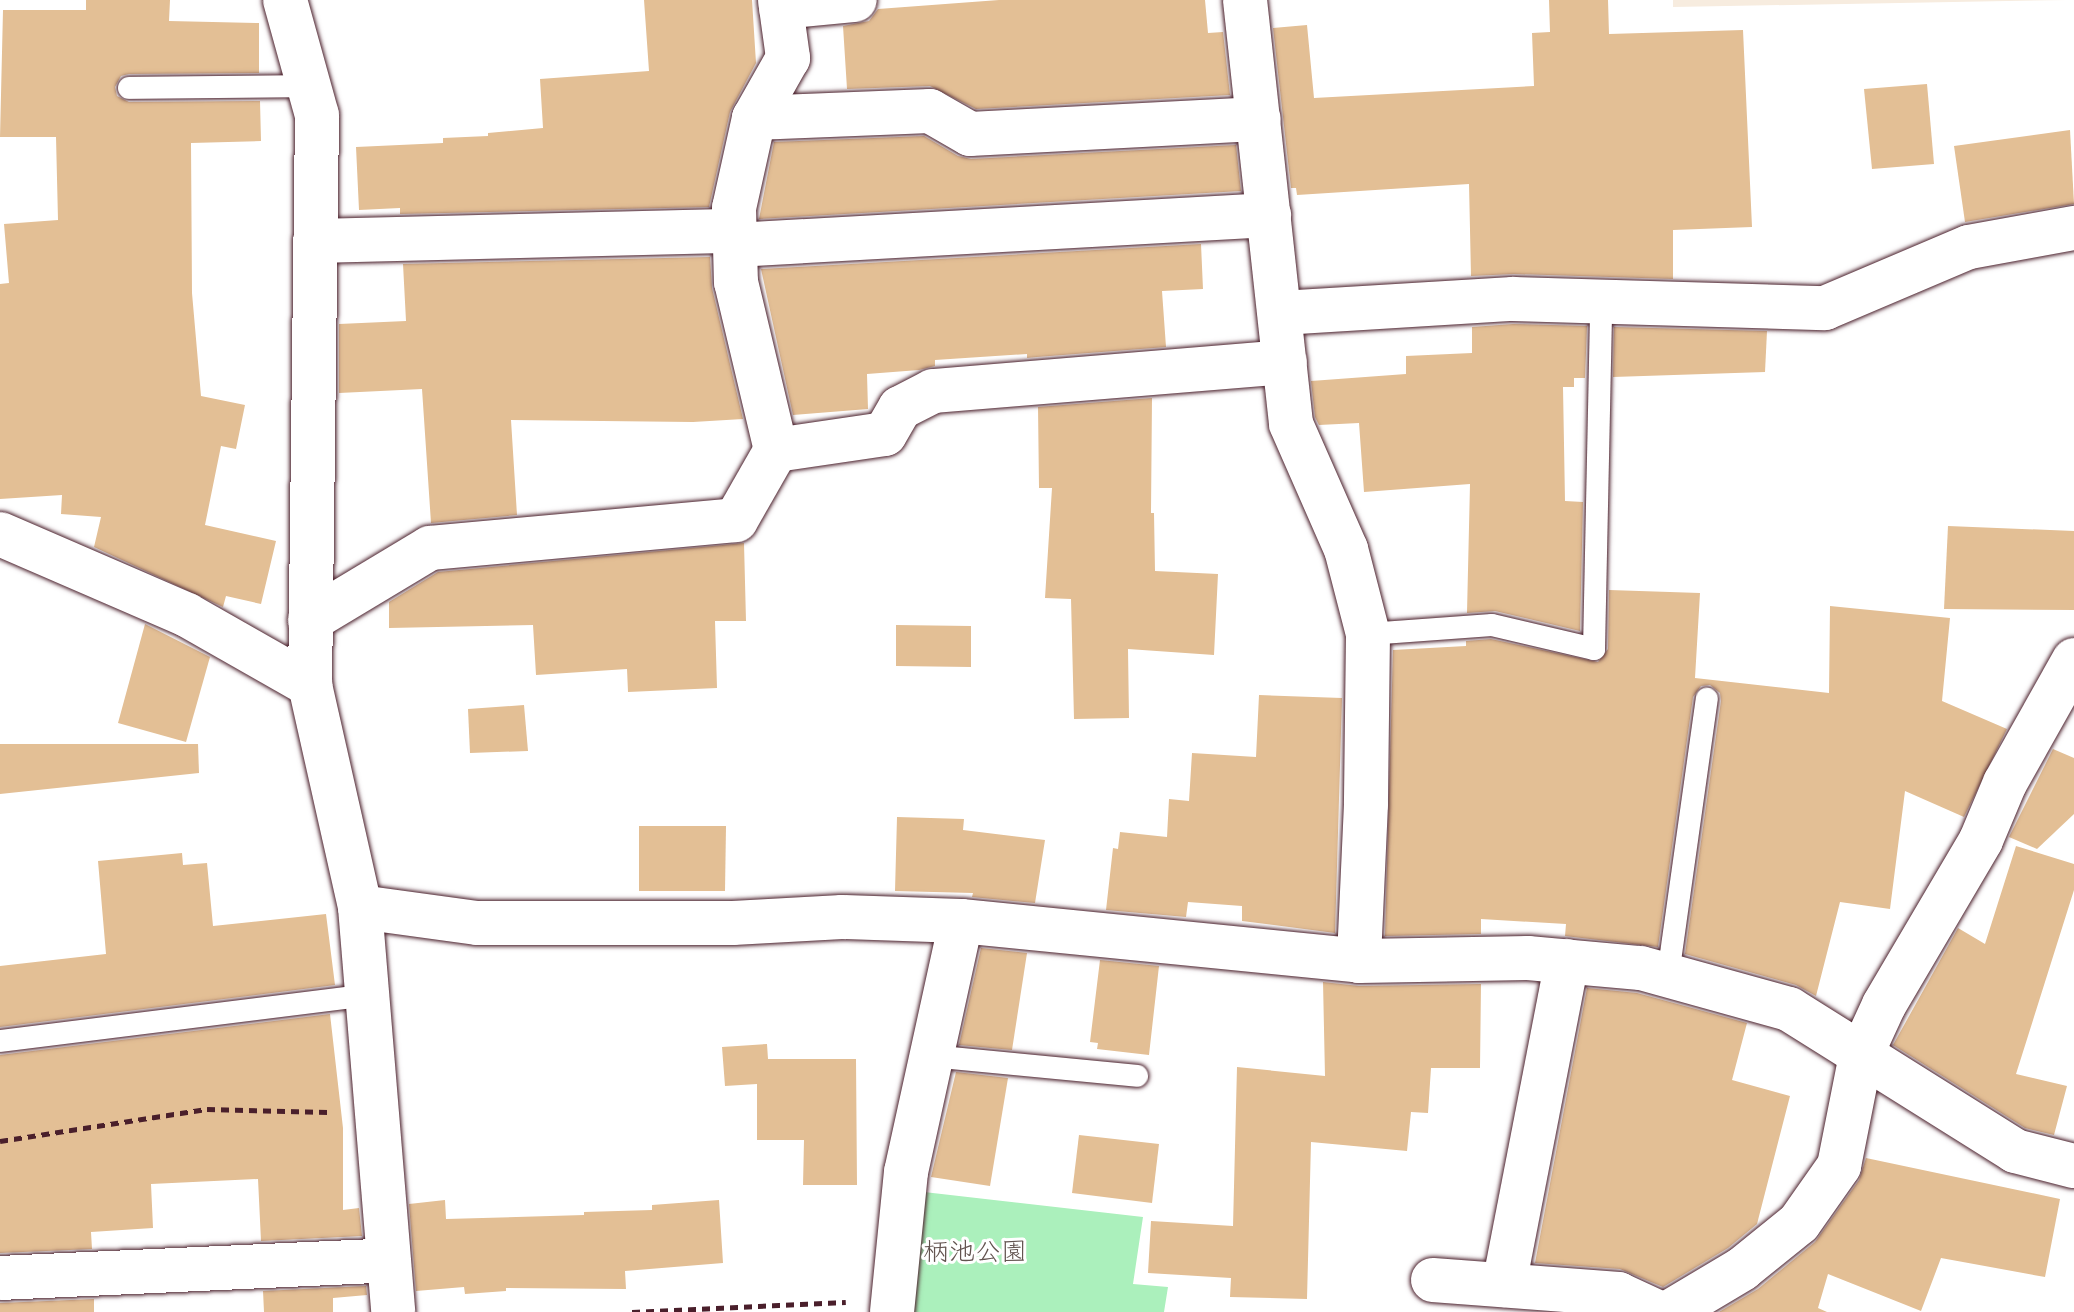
<!DOCTYPE html>
<html>
<head>
<meta charset="utf-8">
<style>
  body { margin:0 }
  #map { position:relative; width:2074px; height:1312px; overflow:hidden; background:#fff; font-family:Dekko,"Klee One",sans-serif }
  div>[style] { position:absolute }
  .built>* { inset:0; background:#f7ecdf }
  .green>* { inset:0; background:#abf0bc }
  .building>* { inset:0; background:#e3bf95 }
  .path>* { height:5px; margin-top:-2.5px; transform-origin:0; background:repeating-linear-gradient(90deg,#4a1f2b 0 8px,transparent 0 14px) }
  .roads { filter:drop-shadow(0 0 2px #4a1f2b) drop-shadow(0 0 2px #4a1f2b) }
  .service>* { height:22px; margin:-11px; padding:0 11px; transform-origin:11px; border-radius:11px; background:#fff }
  .minor>* { height:44px; margin:-22px; padding:0 22px; transform-origin:22px; border-radius:22px; background:#fff }
  span { translate:-50% -50%; white-space:nowrap; text-align:center; line-height:1.15; -webkit-text-stroke:6px #fff; paint-order:stroke }
  .park-label { font-size:26px; color:#62534f }
</style>
</head>
<body>
<div id="map">
  <div class="built">
    <div style="clip-path:polygon(1673px 0,2067px 0,1673px 7px)"></div>
  </div>
  <div class="green">
    <div style="clip-path:polygon(924px 1192px,1143px 1217px,1133px 1284px,1168px 1287px,1164px 1312px,912px 1312px)"></div>
  </div>
  <div class="building">
    <div style="clip-path:polygon(86px 0,170px 0,169px 21px,259px 23px,259px 73px,129px 74px,121px 76px,115px 87px,117px 96px,129px 102px,260px 101px,261px 141px,191px 143px,192px 293px,201px 396px,245px 405px,236px 449px,221px 446px,205px 525px,276px 541px,261px 604px,226px 596px,223px 607px,94px 547px,101px 517px,61px 514px,62px 495px,0 499px,0 284px,9px 283px,4px 224px,58px 220px,56px 137px,0 137px,3px 10px,86px 10px)"></div>
    <div style="clip-path:polygon(644px 0,752px 0,756px 63px,730px 112px,709px 207px,400px 214px,400px 208px,359px 210px,356px 147px,443px 143px,443px 138px,488px 136px,488px 133px,543px 128px,540px 79px,649px 71px)"></div>
    <div style="clip-path:polygon(999px 0,1205px 0,1208px 33px,1223px 32px,1230px 95px,976px 109px,930px 86px,847px 89px,843px 26px,869px 21px,878px 9px)"></div>
    <div style="clip-path:polygon(1549px 0,1608px 0,1609px 34px,1743px 30px,1752px 227px,1673px 230px,1673px 279px,1514px 274px,1471px 276px,1469px 184px,1297px 195px,1296px 188px,1291px 188px,1273px 28px,1307px 25px,1314px 98px,1534px 86px,1532px 33px,1550px 32px)"></div>
    <div style="clip-path:polygon(1927px 84px,1934px 164px,1872px 169px,1864px 89px)"></div>
    <div style="clip-path:polygon(2070px 130px,2074px 204px,1965px 222px,1954px 146px)"></div>
    <div style="clip-path:polygon(924px 136px,958px 156px,971px 159px,1236px 145px,1241px 191px,759px 219px,774px 142px)"></div>
    <div style="clip-path:polygon(1201px 244px,1203px 289px,1162px 291px,1166px 347px,1037px 357px,1027px 358px,1027px 354px,935px 360px,935px 366px,919px 370px,867px 374px,868px 409px,793px 415px,761px 269px)"></div>
    <div style="clip-path:polygon(710px 257px,712px 288px,743px 419px,693px 422px,511px 420px,517px 515px,431px 523px,422px 389px,339px 393px,339px 324px,406px 321px,403px 264px)"></div>
    <div style="clip-path:polygon(1513px 324px,1587px 326px,1585px 378px,1574px 378px,1574px 387px,1563px 387px,1565px 501px,1583px 502px,1580px 631px,1495px 611px,1467px 613px,1470px 484px,1364px 492px,1359px 423px,1319px 425px,1315px 417px,1311px 381px,1406px 374px,1406px 356px,1472px 353px,1472px 327px)"></div>
    <div style="clip-path:polygon(1614px 327px,1767px 331px,1765px 372px,1613px 377px)"></div>
    <div style="clip-path:polygon(1152px 398px,1151px 513px,1154px 513px,1155px 571px,1218px 574px,1214px 655px,1128px 649px,1129px 718px,1074px 719px,1071px 599px,1045px 598px,1052px 488px,1039px 488px,1038px 407px)"></div>
    <div style="clip-path:polygon(1948px 526px,2074px 531px,2074px 610px,1944px 609px)"></div>
    <div style="clip-path:polygon(744px 543px,746px 621px,715px 621px,717px 688px,628px 692px,627px 669px,536px 675px,533px 625px,389px 628px,389px 602px,438px 572px)"></div>
    <div style="clip-path:polygon(1609px 590px,1700px 593px,1695px 678px,1829px 693px,1830px 606px,1950px 618px,1942px 701px,2007px 729px,1964px 817px,1905px 791px,1890px 909px,1840px 902px,1816px 996px,1796px 985px,1685px 954px,1721px 701px,1720px 693px,1710px 685px,1701px 686px,1693px 697px,1658px 947px,1565px 936px,1566px 924px,1481px 919px,1481px 934px,1385px 936px,1393px 650px,1466px 646px,1466px 641px,1491px 639px,1598px 662px,1608px 649px)"></div>
    <div style="clip-path:polygon(145px 624px,210px 657px,186px 742px,118px 723px)"></div>
    <div style="clip-path:polygon(896px 625px,971px 626px,971px 667px,896px 666px)"></div>
    <div style="clip-path:polygon(1259px 695px,1342px 698px,1335px 933px,1242px 921px,1242px 906px,1188px 902px,1186px 917px,1106px 910px,1113px 848px,1118px 849px,1120px 832px,1167px 837px,1169px 799px,1189px 801px,1192px 753px,1256px 757px)"></div>
    <div style="clip-path:polygon(524px 705px,528px 751px,470px 753px,468px 709px)"></div>
    <div style="clip-path:polygon(0 744px,198px 744px,199px 773px,0 794px)"></div>
    <div style="clip-path:polygon(2053px 749px,2074px 758px,2074px 814px,2037px 849px,2009px 837px)"></div>
    <div style="clip-path:polygon(897px 817px,964px 819px,963px 830px,1045px 840px,1035px 903px,972px 897px,973px 893px,895px 891px)"></div>
    <div style="clip-path:polygon(639px 826px,726px 826px,725px 891px,639px 891px)"></div>
    <div style="clip-path:polygon(2016px 846px,2074px 864px,2074px 890px,2016px 1074px,2067px 1086px,2054px 1135px,2025px 1128px,1893px 1045px,1958px 928px,1985px 944px)"></div>
    <div style="clip-path:polygon(182px 853px,183px 865px,207px 863px,213px 926px,326px 914px,335px 985px,0 1027px,0 966px,106px 954px,98px 861px)"></div>
    <div style="clip-path:polygon(981px 948px,1027px 953px,1012px 1050px,959px 1045px)"></div>
    <div style="clip-path:polygon(1100px 960px,1159px 966px,1149px 1055px,1097px 1049px,1098px 1043px,1090px 1042px)"></div>
    <div style="clip-path:polygon(1323px 982px,1359px 986px,1481px 984px,1480px 1068px,1431px 1068px,1428px 1113px,1411px 1112px,1407px 1151px,1311px 1142px,1307px 1299px,1230px 1297px,1231px 1278px,1148px 1273px,1151px 1221px,1233px 1226px,1237px 1067px,1325px 1076px)"></div>
    <div style="clip-path:polygon(1587px 988px,1637px 993px,1747px 1023px,1732px 1080px,1790px 1096px,1757px 1224px,1728px 1248px,1663px 1287px,1620px 1269px,1535px 1263px)"></div>
    <div style="clip-path:polygon(330px 1014px,343px 1128px,343px 1210px,359px 1208px,362px 1236px,261px 1241px,258px 1179px,151px 1184px,153px 1228px,91px 1232px,92px 1249px,0 1253px,0 1055px)"></div>
    <div style="clip-path:polygon(767px 1044px,768px 1059px,856px 1059px,857px 1185px,803px 1185px,804px 1140px,757px 1140px,757px 1084px,725px 1086px,722px 1047px)"></div>
    <div style="clip-path:polygon(956px 1072px,1008px 1078px,990px 1186px,931px 1177px)"></div>
    <div style="clip-path:polygon(1079px 1135px,1159px 1144px,1152px 1203px,1072px 1193px)"></div>
    <div style="clip-path:polygon(1866px 1158px,2060px 1199px,2045px 1277px,1941px 1258px,1921px 1311px,1828px 1274px,1818px 1308px,1827px 1312px,1719px 1312px,1758px 1289px,1815px 1242px,1859px 1180px)"></div>
    <div style="clip-path:polygon(445px 1200px,446px 1219px,584px 1215px,584px 1212px,652px 1210px,652px 1205px,719px 1200px,723px 1263px,625px 1271px,626px 1289px,506px 1288px,506px 1291px,465px 1294px,464px 1287px,416px 1291px,409px 1204px)"></div>
    <div style="clip-path:polygon(366px 1286px,367px 1295px,333px 1298px,333px 1312px,264px 1312px,263px 1291px)"></div>
    <div style="clip-path:polygon(94px 1299px,94px 1312px,0 1312px,0 1303px)"></div>
  </div>
  <div class="path">
    <div style="left:0;top:1141px;width:209px;rotate:-8.8deg"></div>
    <div style="left:207px;top:1109px;width:121px;rotate:1.4deg"></div>
    <div style="left:632px;top:1312px;width:214px;rotate:-2.7deg"></div>
  </div>
  <div class="roads">
    <div class="service">
      <div style="left:129px;top:88px;width:179px;rotate:-0.6deg"></div>
      <div style="left:1368px;top:634px;width:124px;rotate:-4.2deg"></div>
      <div style="left:1492px;top:625px;width:105px;rotate:13.2deg"></div>
      <div style="left:1594px;top:649px;width:347px;rotate:-88.8deg"></div>
      <div style="left:1668px;top:975px;width:279px;rotate:-82deg"></div>
      <div style="left:0;top:1041px;width:370px;rotate:-7.1deg"></div>
      <div style="left:931px;top:1056px;width:207px;rotate:5.5deg"></div>
    </div>
    <div class="minor">
      <div style="left:285px;top:0;width:119px;rotate:74.5deg"></div>
      <div style="left:317px;top:115px;width:570px;rotate:90.7deg"></div>
      <div style="left:310px;top:685px;width:228px;rotate:77.3deg"></div>
      <div style="left:360px;top:907px;width:406px;rotate:85.3deg"></div>
      <div style="left:780px;top:0;width:59px;rotate:82.1deg"></div>
      <div style="left:788px;top:58px;width:69px;rotate:119.5deg"></div>
      <div style="left:754px;top:118px;width:92px;rotate:102.5deg"></div>
      <div style="left:734px;top:208px;width:74px;rotate:88.5deg"></div>
      <div style="left:736px;top:282px;width:173px;rotate:76.6deg"></div>
      <div style="left:776px;top:450px;width:110px;rotate:-8.4deg"></div>
      <div style="left:885px;top:434px;width:30px;rotate:-60deg"></div>
      <div style="left:900px;top:408px;width:37px;rotate:-27deg"></div>
      <div style="left:933px;top:391px;width:353px;rotate:-4.7deg"></div>
      <div style="left:1245px;top:0;width:426px;rotate:83.8deg"></div>
      <div style="left:1291px;top:424px;width:137px;rotate:66.3deg"></div>
      <div style="left:1346px;top:549px;width:88px;rotate:75.5deg"></div>
      <div style="left:1368px;top:634px;width:170px;rotate:90.7deg"></div>
      <div style="left:1366px;top:804px;width:157px;rotate:92.6deg"></div>
      <div style="left:781px;top:7px;width:74px;rotate:-5.4deg"></div>
      <div style="left:754px;top:118px;width:176px;rotate:-2.3deg"></div>
      <div style="left:930px;top:111px;width:46px;rotate:29.9deg"></div>
      <div style="left:970px;top:134px;width:289px;rotate:-3deg"></div>
      <div style="left:315px;top:241px;width:420px;rotate:-1.4deg"></div>
      <div style="left:735px;top:245px;width:535px;rotate:-3.22deg"></div>
      <div style="left:1281px;top:313px;width:232px;rotate:-3.5deg"></div>
      <div style="left:1513px;top:299px;width:312px;rotate:1.7deg"></div>
      <div style="left:1825px;top:308px;width:156px;rotate:-23deg"></div>
      <div style="left:1969px;top:247px;width:107px;rotate:-10.3deg"></div>
      <div style="left:0;top:534px;width:204px;rotate:23.4deg"></div>
      <div style="left:187px;top:615px;width:142px;rotate:29.6deg"></div>
      <div style="left:310px;top:620px;width:140px;rotate:-31deg"></div>
      <div style="left:430px;top:548px;width:307px;rotate:-5.2deg"></div>
      <div style="left:736px;top:520px;width:81px;rotate:-60.3deg"></div>
      <div style="left:360px;top:907px;width:118px;rotate:7.8deg"></div>
      <div style="left:477px;top:923px;width:256px"></div>
      <div style="left:733px;top:923px;width:109px;rotate:-3.2deg"></div>
      <div style="left:842px;top:917px;width:119px;rotate:1.9deg"></div>
      <div style="left:961px;top:921px;width:400px;rotate:5.7deg"></div>
      <div style="left:1359px;top:961px;width:169px;rotate:-1deg"></div>
      <div style="left:1528px;top:958px;width:113px;rotate:5.1deg"></div>
      <div style="left:1641px;top:968px;width:154px;rotate:15.5deg"></div>
      <div style="left:1789px;top:1009px;width:267px;rotate:32.1deg"></div>
      <div style="left:2015px;top:1151px;width:61px;rotate:14.3deg"></div>
      <div style="left:0;top:1278px;width:389px;rotate:-2.6deg"></div>
      <div style="left:1433px;top:1280px;width:186px;rotate:4.3deg"></div>
      <div style="left:1618px;top:1294px;width:43px;rotate:24.8deg"></div>
      <div style="left:1504px;top:1285px;width:330px;rotate:-79deg"></div>
      <div style="left:892px;top:1312px;width:141px;rotate:-84.3deg"></div>
      <div style="left:906px;top:1172px;width:257px;rotate:-77.6deg"></div>
      <div style="left:1670px;top:1312px;width:84px;rotate:-30.8deg"></div>
      <div style="left:1742px;top:1269px;width:73px;rotate:-38.9deg"></div>
      <div style="left:1799px;top:1223px;width:70px;rotate:-54.9deg"></div>
      <div style="left:1839px;top:1166px;width:113px;rotate:-78.8deg"></div>
      <div style="left:1861px;top:1055px;width:55px;rotate:-65.3deg"></div>
      <div style="left:1884px;top:1005px;width:191px;rotate:-59.5deg"></div>
      <div style="left:1981px;top:840px;width:62px;rotate:-67.2deg"></div>
      <div style="left:2005px;top:783px;width:141px;rotate:-60.7deg"></div>
    </div>
  </div>
  <div class="park-label">
    <span style="left:975px;top:1255px">柄池公園</span>
  </div>
</div>
</body>
</html>
